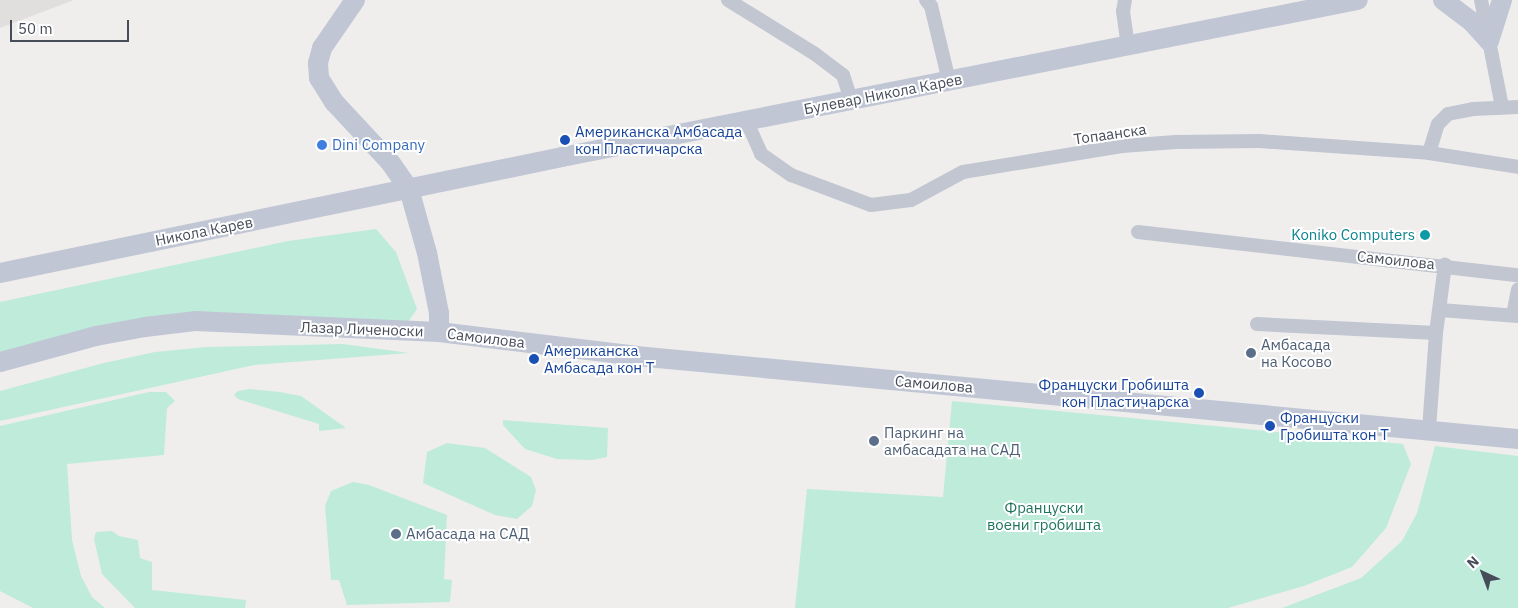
<!DOCTYPE html>
<html>
<head>
<meta charset="utf-8">
<style>
  body { margin:0 }
  #map { position:relative; width:1518px; height:608px; overflow:hidden; background:#f0eeed; font-family:"IBM Plex Sans",sans-serif }
  div>[style] { position:absolute }
  .education>* { inset:0; background:#e1dfde }
  .green>* { inset:0; background:#beebda }
  .street>* { height:14px; margin:-7px; padding:0 7px; transform-origin:7px; border-radius:7px; background:#c1c6d1 }
  .secondary>* { height:20px; margin:-10px; padding:0 10px; transform-origin:10px; border-radius:10px; background:#c1c6d5 }
  .dots>* { width:14px; height:14px; translate:-50% -50%; box-sizing:border-box; border:2px solid #fff; border-radius:50% }
  span { translate:-50% -50%; white-space:nowrap; text-align:center; line-height:1.15; -webkit-text-stroke:4px #fff; paint-order:stroke }
  .street-label { font-size:15px; color:#474c59 }
  .transit-label { font-size:15px; color:#164399 }
  .left { translate:0 -50%; text-align:left }
  .right { translate:-100% -50%; text-align:right }
  .shop-label { font-size:15px; color:#366cbe }
  .culture-label { font-size:15px; color:#0d838f }
  .service-label { font-size:15px; color:#4e5e75 }
  .park-label { font-size:15px; color:#1e745d }
  .north { position:absolute; left:1458px; top:548px; width:50px; height:50px; -webkit-text-stroke:4px #fff; paint-order:stroke; rotate:317deg; font-size:14px; font-weight:700; line-height:20px; text-align:center; color:#474c59 }
  .north::after { content:''; display:block; margin:auto; width:18px; height:22px; background:#474c59; clip-path:polygon(50% 0,100% 100%,50% 72%,0 100%) }
  .scale { position:absolute; left:10px; top:20px; width:119px; height:22px; box-sizing:border-box; border:2px solid #474c59; border-top:0; padding-left:6px; font-size:15px; line-height:18px; white-space:nowrap; color:#474c59; -webkit-text-stroke:4px #fff; paint-order:stroke }
</style>
</head>
<body>
<div id="map">
  <div class="education">
    <div style="clip-path:polygon(0 0,74px 0,0 28px)"></div>
  </div>
  <div class="green">
    <div style="clip-path:polygon(376px 229px,396px 252px,417px 309px,406px 325px,185px 314px,0 358px,0 302px,288px 241px)"></div>
    <div style="clip-path:polygon(343px 344px,409px 353px,254px 365px,0 421px,0 391px,104px 363px,155px 352px,206px 347px)"></div>
    <div style="clip-path:polygon(250px 389px,280px 392px,301px 396px,346px 428px,319px 431px,319px 424px,238px 399px,234px 395px,238px 391px)"></div>
    <div style="clip-path:polygon(149px 392px,166px 392px,175px 401px,167px 408px,164px 455px,67px 464px,72px 540px,81px 576px,92px 597px,105px 608px,33px 608px,0 591px,0 426px)"></div>
    <div style="clip-path:polygon(952px 401px,1403px 444px,1411px 464px,1386px 528px,1352px 567px,1304px 586px,1228px 608px,795px 608px,807px 489px,943px 497px)"></div>
    <div style="clip-path:polygon(503px 420px,608px 428px,607px 457px,592px 460px,557px 459px,525px 449px,503px 425px)"></div>
    <div style="clip-path:polygon(447px 443px,485px 448px,531px 477px,536px 490px,532px 506px,517px 519px,495px 515px,423px 483px,427px 452px)"></div>
    <div style="clip-path:polygon(1435px 446px,1518px 456px,1518px 608px,1282px 608px,1361px 578px,1402px 541px,1417px 513px)"></div>
    <div style="clip-path:polygon(353px 482px,369px 485px,447px 515px,444px 579px,452px 580px,450px 602px,347px 605px,339px 580px,331px 580px,325px 506px,331px 491px)"></div>
    <div style="clip-path:polygon(112px 531px,119px 536px,138px 540px,140px 558px,152px 562px,152px 590px,246px 600px,245px 608px,135px 608px,102px 574px,94px 539px,96px 532px)"></div>
  </div>
  <div class="street">
    <div style="left:728px;top:0;width:102px;rotate:31.8deg"></div>
    <div style="left:815px;top:54px;width:35px;rotate:37deg"></div>
    <div style="left:843px;top:75px;width:26px;rotate:72deg"></div>
    <div style="left:926px;top:0;width:8px;rotate:50deg"></div>
    <div style="left:931px;top:6px;width:77px;rotate:76.5deg"></div>
    <div style="left:1125px;top:0;width:11px;rotate:100deg"></div>
    <div style="left:1123px;top:11px;width:35px;rotate:82deg"></div>
    <div style="left:1481px;top:0;width:109px;rotate:78.9deg"></div>
    <div style="left:747px;top:122px;width:35px;rotate:66deg"></div>
    <div style="left:761px;top:154px;width:37px;rotate:35deg"></div>
    <div style="left:791px;top:175px;width:85px;rotate:20.6deg"></div>
    <div style="left:871px;top:205px;width:40px;rotate:-7.1deg"></div>
    <div style="left:911px;top:200px;width:59px;rotate:-28.3deg"></div>
    <div style="left:963px;top:172px;width:161px;rotate:-9.3deg"></div>
    <div style="left:1122px;top:146px;width:54px;rotate:-4.2deg"></div>
    <div style="left:1176px;top:142px;width:83px;rotate:-0.7deg"></div>
    <div style="left:1259px;top:141px;width:170px;rotate:4deg"></div>
    <div style="left:1429px;top:153px;width:90px;rotate:8.9deg"></div>
    <div style="left:1429px;top:153px;width:30px;rotate:-73deg"></div>
    <div style="left:1438px;top:124px;width:14px;rotate:-45deg"></div>
    <div style="left:1448px;top:114px;width:25px;rotate:-11deg"></div>
    <div style="left:1473px;top:109px;width:45px;rotate:-2.5deg"></div>
    <div style="left:1138px;top:232px;width:382px;rotate:6.5deg"></div>
    <div style="left:1440px;top:310px;width:78px;rotate:4.4deg"></div>
    <div style="left:1513px;top:315px;width:26px;rotate:-79deg"></div>
    <div style="left:1257px;top:324px;width:179px;rotate:2.9deg"></div>
    <div style="left:1429px;top:429px;width:96px;rotate:-85.8deg"></div>
    <div style="left:1436px;top:333px;width:69px;rotate:-82.5deg"></div>
  </div>
  <div class="secondary">
    <div style="left:355px;top:0;width:58px;rotate:124.5deg"></div>
    <div style="left:322px;top:48px;width:16px;rotate:105deg"></div>
    <div style="left:318px;top:63px;width:15px;rotate:86deg"></div>
    <div style="left:319px;top:78px;width:28px;rotate:58deg"></div>
    <div style="left:334px;top:102px;width:82px;rotate:47deg"></div>
    <div style="left:390px;top:162px;width:33px;rotate:55deg"></div>
    <div style="left:409px;top:189px;width:66px;rotate:74.3deg"></div>
    <div style="left:427px;top:253px;width:61px;rotate:78.7deg"></div>
    <div style="left:439px;top:313px;width:19px;rotate:90deg"></div>
    <div style="left:1443px;top:0;width:36px;rotate:37deg"></div>
    <div style="left:1472px;top:22px;width:25px;rotate:48deg"></div>
    <div style="left:1489px;top:41px;width:43px;rotate:-72.4deg"></div>
    <div style="left:0;top:273px;width:574px;rotate:-11.66deg"></div>
    <div style="left:562px;top:157px;width:811px;rotate:-11.16deg"></div>
    <div style="left:0;top:362px;width:99px;rotate:-15.2deg"></div>
    <div style="left:96px;top:336px;width:50px;rotate:-10.4deg"></div>
    <div style="left:145px;top:327px;width:50px;rotate:-6.8deg"></div>
    <div style="left:195px;top:321px;width:244px;rotate:2.6deg"></div>
    <div style="left:439px;top:332px;width:198px;rotate:6.9deg"></div>
    <div style="left:636px;top:356px;width:886px;rotate:5.38deg"></div>
  </div>
  <div class="dots">
    <div style="left:565px;top:140px;background:#1a4fb4"></div>
    <div style="left:322px;top:145px;background:#3f7fe0"></div>
    <div style="left:1425px;top:235px;background:#0f9aa8"></div>
    <div style="left:1251px;top:353px;background:#5c6f8a"></div>
    <div style="left:534px;top:359px;background:#1a4fb4"></div>
    <div style="left:1199px;top:393px;background:#1a4fb4"></div>
    <div style="left:1270px;top:426px;background:#1a4fb4"></div>
    <div style="left:874px;top:441px;background:#5c6f8a"></div>
    <div style="left:396px;top:534px;background:#5c6f8a"></div>
  </div>
  <div class="street-label">
    <span style="left:883px;top:94px;rotate:-11deg">Булевар Никола Карев</span>
    <span style="left:1110px;top:134px;rotate:-8deg">Топаанска</span>
    <span style="left:204px;top:231px;rotate:-11deg">Никола Карев</span>
    <span style="left:1396px;top:260px;rotate:6deg">Самоилова</span>
    <span style="left:362px;top:329px;rotate:2deg">Лазар Личеноски</span>
    <span style="left:486px;top:338px;rotate:7deg">Самоилова</span>
    <span style="left:934px;top:384px;rotate:5deg">Самоилова</span>
  </div>
  <div class="transit-label">
    <span class="left" style="left:575px;top:140px">Американска Амбасада<br>кон Пластичарска</span>
    <span class="left" style="left:544px;top:359px">Американска<br>Амбасада кон Т</span>
    <span class="right" style="left:1189px;top:393px">Француски Гробишта<br>кон Пластичарска</span>
    <span class="left" style="left:1280px;top:426px">Француски<br>Гробишта кон Т</span>
  </div>
  <div class="shop-label">
    <span class="left" style="left:332px;top:145px">Dini Company</span>
  </div>
  <div class="culture-label">
    <span class="right" style="left:1415px;top:235px">Koniko Computers</span>
  </div>
  <div class="service-label">
    <span class="left" style="left:1261px;top:353px">Амбасада<br>на Косово</span>
    <span class="left" style="left:884px;top:441px">Паркинг на<br>амбасадата на САД</span>
    <span class="left" style="left:406px;top:534px">Амбасада на САД</span>
  </div>
  <div class="park-label">
    <span style="left:1044px;top:516px">Француски<br>воени гробишта</span>
  </div>
  <div class="north">N</div>
  <div class="scale">50 m</div>
</div>
</body>
</html>
